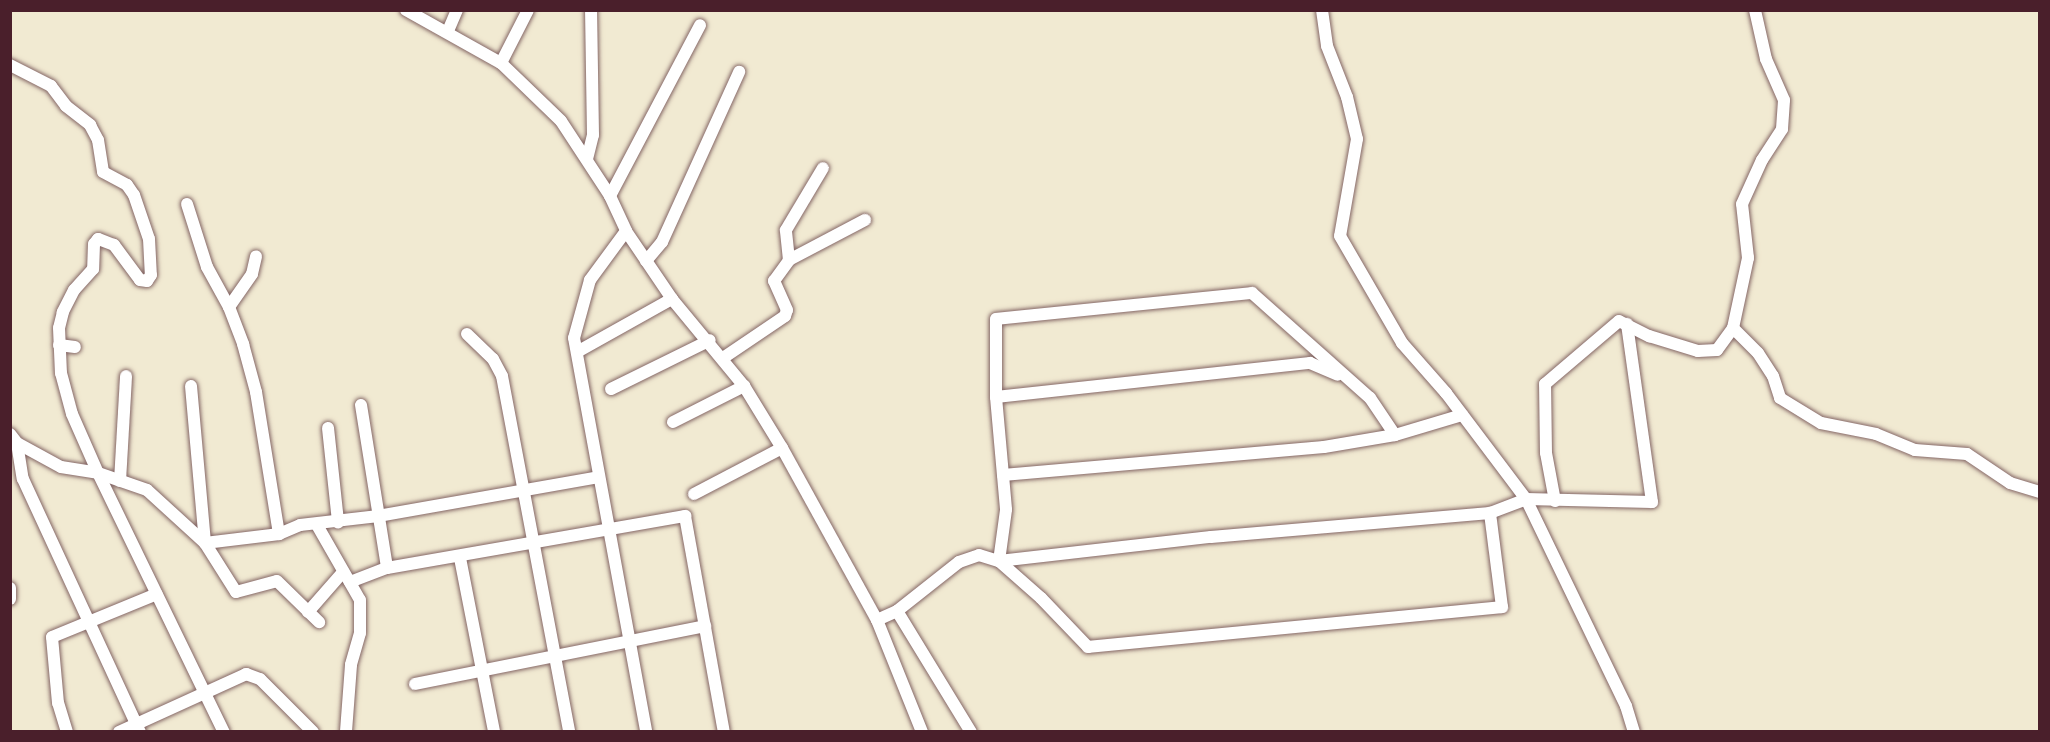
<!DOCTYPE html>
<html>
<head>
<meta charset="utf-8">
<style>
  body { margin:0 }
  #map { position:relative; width:2050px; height:742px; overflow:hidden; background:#f1ead2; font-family:"Libre Bodoni",serif }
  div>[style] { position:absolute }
  .roads { filter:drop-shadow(0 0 2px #846665) drop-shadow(0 0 2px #846665) }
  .minor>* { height:12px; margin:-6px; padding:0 6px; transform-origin:6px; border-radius:6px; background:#fff }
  span { translate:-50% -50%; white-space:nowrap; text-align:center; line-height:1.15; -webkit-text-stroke:5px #fff; paint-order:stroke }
  .frame { position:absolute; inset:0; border:12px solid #4a1f2b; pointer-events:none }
</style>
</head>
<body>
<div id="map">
  <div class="roads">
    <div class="minor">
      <div style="left:406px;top:10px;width:109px;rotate:29.2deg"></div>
      <div style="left:501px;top:63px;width:83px;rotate:44deg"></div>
      <div style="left:561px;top:121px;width:90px;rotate:56.8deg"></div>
      <div style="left:610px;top:196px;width:38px;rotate:65deg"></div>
      <div style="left:626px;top:231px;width:82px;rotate:55.9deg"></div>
      <div style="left:672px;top:299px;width:113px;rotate:50.4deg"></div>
      <div style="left:744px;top:386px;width:73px;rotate:58.5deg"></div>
      <div style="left:782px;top:448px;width:196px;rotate:61.1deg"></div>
      <div style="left:877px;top:620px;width:121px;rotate:68.1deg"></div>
      <div style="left:1322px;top:10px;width:36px;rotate:82deg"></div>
      <div style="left:1327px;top:46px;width:55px;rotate:68.6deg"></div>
      <div style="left:1347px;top:97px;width:43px;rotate:76.6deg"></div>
      <div style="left:1357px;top:139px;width:98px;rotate:99.9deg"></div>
      <div style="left:1340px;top:236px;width:124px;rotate:59.9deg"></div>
      <div style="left:1402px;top:343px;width:67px;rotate:48.7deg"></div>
      <div style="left:1446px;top:393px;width:133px;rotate:53deg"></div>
      <div style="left:1526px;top:499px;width:230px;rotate:64.2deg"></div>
      <div style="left:1626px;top:706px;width:27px;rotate:73deg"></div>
      <div style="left:448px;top:31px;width:23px;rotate:-67deg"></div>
      <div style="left:501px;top:63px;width:59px;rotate:-63deg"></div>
      <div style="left:10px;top:65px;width:46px;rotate:27.1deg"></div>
      <div style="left:51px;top:86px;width:25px;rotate:53deg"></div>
      <div style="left:66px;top:106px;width:31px;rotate:38deg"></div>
      <div style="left:90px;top:125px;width:17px;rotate:62deg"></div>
      <div style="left:98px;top:140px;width:32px;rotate:81deg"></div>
      <div style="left:103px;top:172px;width:27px;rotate:28deg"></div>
      <div style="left:127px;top:185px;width:12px;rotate:55deg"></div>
      <div style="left:134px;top:195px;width:46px;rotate:71.2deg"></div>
      <div style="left:149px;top:239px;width:36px;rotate:87deg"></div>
      <div style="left:151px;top:275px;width:7px;rotate:124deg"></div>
      <div style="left:147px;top:281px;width:7px;rotate:-172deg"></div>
      <div style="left:140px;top:280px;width:44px;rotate:-126.6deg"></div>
      <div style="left:114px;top:245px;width:17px;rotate:-159deg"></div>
      <div style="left:98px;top:239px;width:6px;rotate:129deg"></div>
      <div style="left:94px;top:244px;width:25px;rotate:92deg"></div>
      <div style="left:93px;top:269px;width:28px;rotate:132deg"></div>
      <div style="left:74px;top:290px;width:25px;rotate:117deg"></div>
      <div style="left:63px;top:312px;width:16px;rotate:104deg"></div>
      <div style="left:59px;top:328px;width:45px;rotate:87.5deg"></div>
      <div style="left:61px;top:373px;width:42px;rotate:75deg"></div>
      <div style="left:72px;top:414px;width:64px;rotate:66.2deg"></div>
      <div style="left:98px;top:473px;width:288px;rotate:64.1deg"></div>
      <div style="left:587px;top:159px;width:25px;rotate:-76deg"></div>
      <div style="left:593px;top:135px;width:125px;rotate:-90.9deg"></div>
      <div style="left:610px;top:196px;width:193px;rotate:-62.2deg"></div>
      <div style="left:187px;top:204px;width:66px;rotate:72.4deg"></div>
      <div style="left:207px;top:267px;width:46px;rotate:61.2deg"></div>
      <div style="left:229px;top:307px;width:40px;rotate:69deg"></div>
      <div style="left:243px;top:344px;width:50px;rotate:74.8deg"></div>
      <div style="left:256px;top:392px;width:144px;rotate:80.8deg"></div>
      <div style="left:626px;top:231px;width:61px;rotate:126.3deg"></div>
      <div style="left:590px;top:280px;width:60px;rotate:105.4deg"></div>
      <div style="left:574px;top:338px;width:401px;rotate:79.6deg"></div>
      <div style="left:789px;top:260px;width:30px;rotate:-96deg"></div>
      <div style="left:786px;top:230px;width:72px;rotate:-59.2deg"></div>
      <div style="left:646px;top:261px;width:25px;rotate:-50deg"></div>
      <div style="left:662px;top:242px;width:187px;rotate:-65.6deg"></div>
      <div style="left:229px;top:307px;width:40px;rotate:-55.1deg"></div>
      <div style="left:252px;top:274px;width:18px;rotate:-77deg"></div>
      <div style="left:1733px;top:328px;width:72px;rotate:-77.9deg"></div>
      <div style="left:1748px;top:258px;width:54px;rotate:-96.3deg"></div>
      <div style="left:1742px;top:204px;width:48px;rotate:-65.6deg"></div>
      <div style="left:1762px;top:160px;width:37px;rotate:-57deg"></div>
      <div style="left:1782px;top:129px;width:29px;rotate:-86deg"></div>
      <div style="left:1784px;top:100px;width:45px;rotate:-113.7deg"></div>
      <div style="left:1766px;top:59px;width:50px;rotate:-102.7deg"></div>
      <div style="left:467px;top:334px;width:36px;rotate:44deg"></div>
      <div style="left:493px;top:359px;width:19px;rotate:62deg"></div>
      <div style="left:502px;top:376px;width:362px;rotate:79.3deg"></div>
      <div style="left:59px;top:345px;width:16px;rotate:7deg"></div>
      <div style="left:577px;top:352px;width:109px;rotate:-29.2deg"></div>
      <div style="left:723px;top:358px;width:75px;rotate:-34.1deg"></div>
      <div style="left:785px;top:316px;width:6px;rotate:-72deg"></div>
      <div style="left:787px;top:310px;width:32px;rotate:-114deg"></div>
      <div style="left:774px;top:281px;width:26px;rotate:-54deg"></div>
      <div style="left:789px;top:260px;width:86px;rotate:-27.8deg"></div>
      <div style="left:191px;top:386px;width:158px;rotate:84.9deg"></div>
      <div style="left:611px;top:389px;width:110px;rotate:-26.3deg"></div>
      <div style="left:996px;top:397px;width:316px;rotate:-6.2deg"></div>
      <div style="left:1310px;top:363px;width:30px;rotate:23deg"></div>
      <div style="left:361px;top:405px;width:165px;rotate:80.9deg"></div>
      <div style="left:673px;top:422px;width:80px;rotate:-26.9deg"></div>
      <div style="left:328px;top:428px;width:95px;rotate:83.9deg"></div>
      <div style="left:10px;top:434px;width:11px;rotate:52deg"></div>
      <div style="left:17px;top:443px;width:50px;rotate:28.6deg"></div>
      <div style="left:61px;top:467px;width:37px;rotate:9deg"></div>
      <div style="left:98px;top:473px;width:52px;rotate:19.1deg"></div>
      <div style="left:147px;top:490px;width:79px;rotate:42.4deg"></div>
      <div style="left:205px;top:543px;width:58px;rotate:57.7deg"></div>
      <div style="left:236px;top:592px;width:42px;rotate:-15deg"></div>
      <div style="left:277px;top:581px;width:59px;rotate:44.3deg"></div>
      <div style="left:1395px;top:435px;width:45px;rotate:-124deg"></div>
      <div style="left:1370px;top:398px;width:158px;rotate:-138.3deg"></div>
      <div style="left:1252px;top:293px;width:257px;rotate:174.2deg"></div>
      <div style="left:996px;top:319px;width:78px;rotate:90deg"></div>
      <div style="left:996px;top:397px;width:113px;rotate:84.9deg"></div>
      <div style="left:1006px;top:510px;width:51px;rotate:97.8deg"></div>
      <div style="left:999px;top:561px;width:213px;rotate:-6.5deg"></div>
      <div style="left:1211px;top:537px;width:280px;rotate:-4.9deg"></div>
      <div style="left:1490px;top:513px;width:39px;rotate:-21deg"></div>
      <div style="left:1526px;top:499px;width:126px;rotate:1.4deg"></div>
      <div style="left:1652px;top:502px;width:180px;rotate:-98deg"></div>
      <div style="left:17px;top:443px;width:36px;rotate:81deg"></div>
      <div style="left:23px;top:479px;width:279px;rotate:65.2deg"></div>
      <div style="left:1003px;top:475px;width:322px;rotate:-5deg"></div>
      <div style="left:1324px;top:447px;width:72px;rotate:-9.6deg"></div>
      <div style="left:1395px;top:435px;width:70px;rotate:-16.6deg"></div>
      <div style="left:120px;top:481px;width:105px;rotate:-86.7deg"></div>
      <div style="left:694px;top:494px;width:99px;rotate:-27.6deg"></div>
      <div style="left:1555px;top:501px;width:49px;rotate:-100.6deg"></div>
      <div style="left:1546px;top:453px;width:69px;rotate:-90.8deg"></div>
      <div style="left:1545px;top:384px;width:97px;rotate:-40.4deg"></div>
      <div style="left:1619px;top:321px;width:34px;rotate:27deg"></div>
      <div style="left:1649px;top:336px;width:51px;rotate:17deg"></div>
      <div style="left:1698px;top:351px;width:19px;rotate:-3deg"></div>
      <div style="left:1717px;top:350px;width:27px;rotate:-54deg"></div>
      <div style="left:1733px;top:328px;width:35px;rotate:45deg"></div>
      <div style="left:1758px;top:353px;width:27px;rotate:57deg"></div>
      <div style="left:1773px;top:376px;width:23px;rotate:72deg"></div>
      <div style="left:1780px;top:398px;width:48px;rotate:31.4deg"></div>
      <div style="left:1821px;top:423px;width:56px;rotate:11.3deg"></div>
      <div style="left:1876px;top:434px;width:42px;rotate:22.3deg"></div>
      <div style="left:1915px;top:450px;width:52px;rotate:4.4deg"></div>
      <div style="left:1967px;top:454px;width:52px;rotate:34deg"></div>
      <div style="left:2010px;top:483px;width:31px;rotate:17deg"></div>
      <div style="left:317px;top:525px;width:86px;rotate:60.2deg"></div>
      <div style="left:360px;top:600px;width:33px;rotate:90deg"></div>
      <div style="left:360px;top:633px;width:33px;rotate:106deg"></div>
      <div style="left:351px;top:665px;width:67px;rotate:94.3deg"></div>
      <div style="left:205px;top:543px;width:75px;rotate:-6.9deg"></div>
      <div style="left:279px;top:534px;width:23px;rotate:-23deg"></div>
      <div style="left:300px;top:525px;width:79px;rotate:-6.6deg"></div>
      <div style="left:378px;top:516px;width:224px;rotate:-10deg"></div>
      <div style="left:460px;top:558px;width:177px;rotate:78.9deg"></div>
      <div style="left:350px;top:582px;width:40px;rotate:-21deg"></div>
      <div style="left:387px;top:568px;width:303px;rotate:-9.9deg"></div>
      <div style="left:685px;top:516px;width:219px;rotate:79.8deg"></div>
      <div style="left:10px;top:588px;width:11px;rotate:90deg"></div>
      <div style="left:897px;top:611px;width:142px;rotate:58.6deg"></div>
      <div style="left:308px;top:612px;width:53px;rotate:-48.8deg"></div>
      <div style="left:877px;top:620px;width:22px;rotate:-24deg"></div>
      <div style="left:897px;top:611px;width:79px;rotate:-38.3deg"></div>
      <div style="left:959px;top:562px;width:21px;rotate:-19deg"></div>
      <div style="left:979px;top:555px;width:21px;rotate:17deg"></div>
      <div style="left:999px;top:561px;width:56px;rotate:41.4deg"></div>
      <div style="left:1041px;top:598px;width:68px;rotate:46.2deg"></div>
      <div style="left:1088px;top:647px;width:416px;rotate:-5.5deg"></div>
      <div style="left:1502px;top:607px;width:95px;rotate:-97.3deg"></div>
      <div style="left:415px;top:684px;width:296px;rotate:-11.3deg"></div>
      <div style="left:67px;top:732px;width:30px;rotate:-107deg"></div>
      <div style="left:58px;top:703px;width:66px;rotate:-95.2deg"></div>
      <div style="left:52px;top:637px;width:113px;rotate:-22.3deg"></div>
      <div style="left:119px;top:732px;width:140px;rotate:-24.5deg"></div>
      <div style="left:246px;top:674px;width:15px;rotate:20deg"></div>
      <div style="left:260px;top:679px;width:75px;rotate:45deg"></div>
    </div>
  </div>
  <div class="frame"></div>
</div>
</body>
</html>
